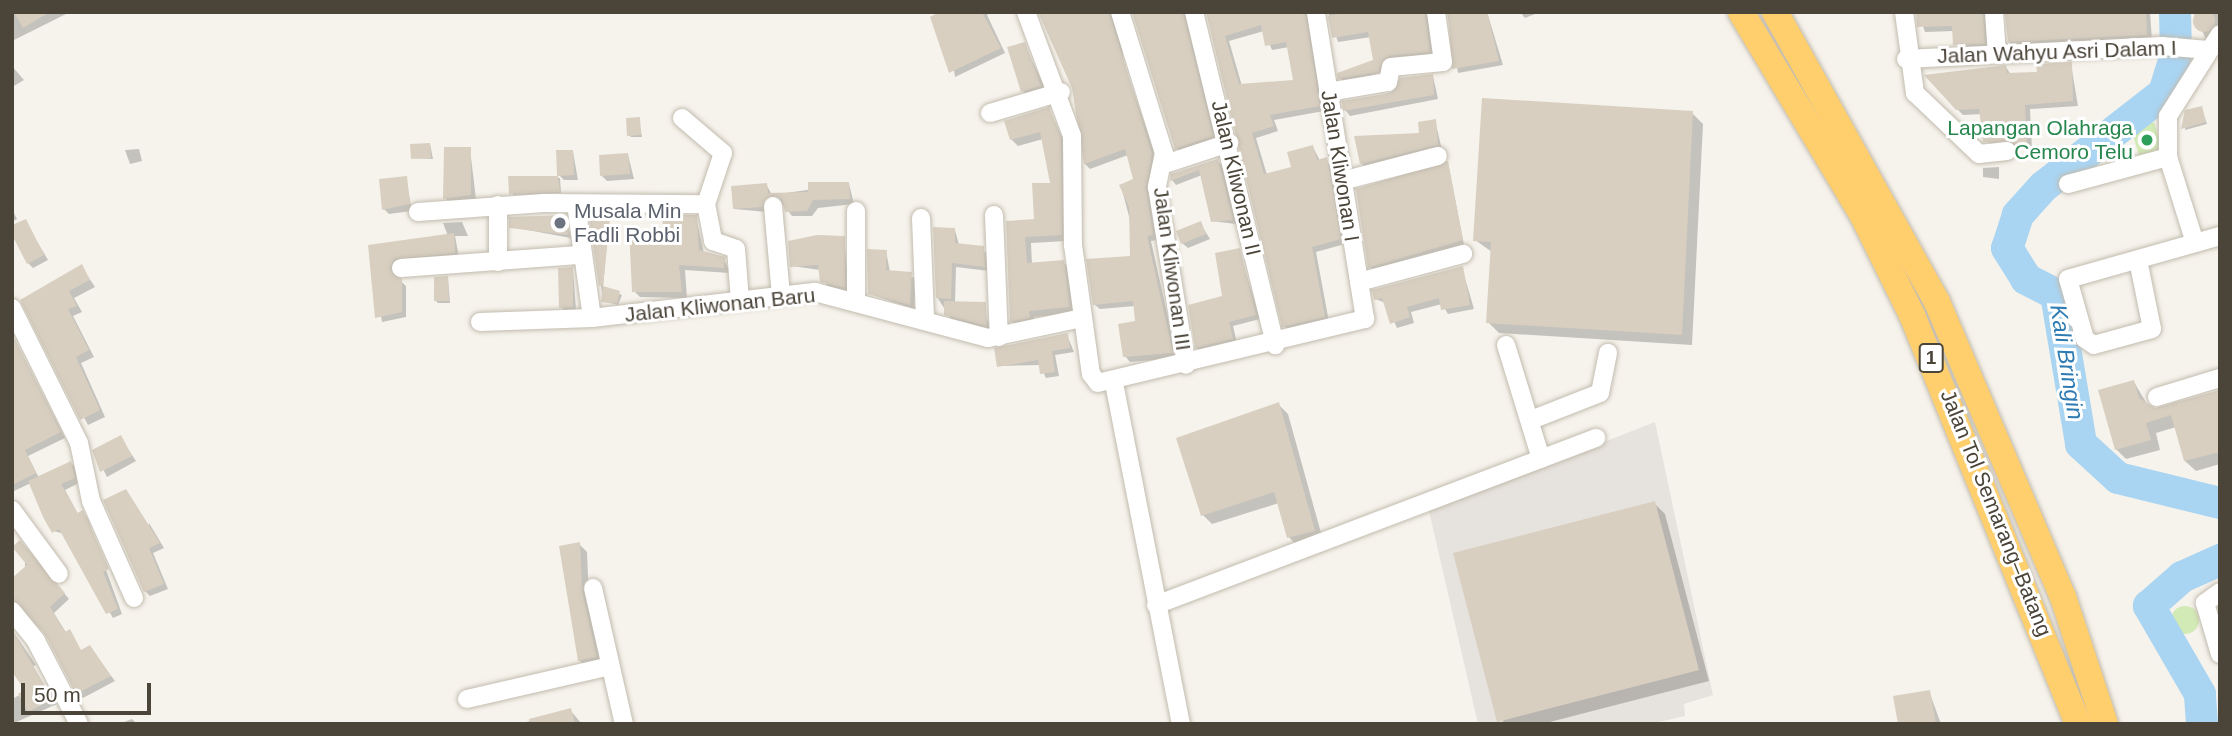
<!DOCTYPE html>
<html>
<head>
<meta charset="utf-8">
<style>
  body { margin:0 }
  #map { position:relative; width:2232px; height:736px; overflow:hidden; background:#f6f3ec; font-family:Helvetica,sans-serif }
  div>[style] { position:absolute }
  .industrial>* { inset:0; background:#e6e2dd }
  .green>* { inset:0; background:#d2eab5 }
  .round { border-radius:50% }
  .shadow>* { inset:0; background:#0003 }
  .river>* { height:32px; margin:-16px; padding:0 16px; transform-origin:16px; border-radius:16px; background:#a9d4f2 }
  .building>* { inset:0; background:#d8cfc1 }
  .roads { filter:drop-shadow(0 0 2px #c2bbae) drop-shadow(0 0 2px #c2bbae) }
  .minor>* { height:18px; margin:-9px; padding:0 9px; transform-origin:9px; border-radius:9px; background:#fff }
  .highway>* { height:26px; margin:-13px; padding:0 13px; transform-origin:13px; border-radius:13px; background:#ffcf6e }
  .dots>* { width:19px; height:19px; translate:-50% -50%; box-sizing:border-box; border:4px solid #fff; border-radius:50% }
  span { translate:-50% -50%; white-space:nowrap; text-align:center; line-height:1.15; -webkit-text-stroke:6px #fff; paint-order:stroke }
  .shield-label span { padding:2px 5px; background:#fff; border:2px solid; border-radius:5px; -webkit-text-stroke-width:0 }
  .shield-label { font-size:19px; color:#4b4439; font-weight:700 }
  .street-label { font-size:21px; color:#4b4439 }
  .leisure-label { font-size:21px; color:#27864d }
  .right { translate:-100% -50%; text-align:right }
  .worship-label { font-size:21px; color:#5b616d }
  .left { translate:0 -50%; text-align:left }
  .water-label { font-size:23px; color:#2e7ab2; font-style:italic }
  .frame { position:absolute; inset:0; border:14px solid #4b4439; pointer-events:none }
  .scale { position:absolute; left:21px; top:683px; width:130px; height:32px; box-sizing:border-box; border:4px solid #4b4439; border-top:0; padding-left:9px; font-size:21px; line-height:24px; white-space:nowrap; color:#4b4439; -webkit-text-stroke:5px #fff; paint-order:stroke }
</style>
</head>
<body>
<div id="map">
  <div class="industrial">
    <div style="clip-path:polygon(1655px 422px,1713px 695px,1684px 704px,1685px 716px,1650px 724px,1478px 724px,1429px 511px)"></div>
  </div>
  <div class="green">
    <div style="clip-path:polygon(2154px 122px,2163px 151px,2140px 158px,2131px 129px)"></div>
    <div class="round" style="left:2171px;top:606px;width:28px;height:28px"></div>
  </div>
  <div class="shadow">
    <div style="clip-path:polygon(945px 12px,992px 12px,987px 15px,1005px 53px,955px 77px)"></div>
    <div style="clip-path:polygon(1040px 12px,1117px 12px,1124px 64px,1157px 160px,1157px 240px,1151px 241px,1177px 358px,1130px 362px,1125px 356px,1137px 323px,1135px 306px,1100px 309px,1094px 304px,1131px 257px,1135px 239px,1121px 186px,1135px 180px,1128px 155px,1090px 169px,1085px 164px,1073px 88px)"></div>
    <div style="clip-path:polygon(1134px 12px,1192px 12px,1217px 141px,1181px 153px,1176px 148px)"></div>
    <div style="clip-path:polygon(evenodd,1207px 12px,1311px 12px,1324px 111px,1274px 120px,1278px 131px,1256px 138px,1267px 175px,1293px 168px,1313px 147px,1320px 161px,1331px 164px,1345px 244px,1316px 252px,1329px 322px,1289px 331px,1284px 326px,1207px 12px,1264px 31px,1272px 50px,1289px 47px,1295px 82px,1242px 86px,1229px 41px,1264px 31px)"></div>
    <div style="clip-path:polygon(1328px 12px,1429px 12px,1434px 56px,1345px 83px,1340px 78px,1375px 61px,1371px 37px,1338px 42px)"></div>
    <div style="clip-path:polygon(1447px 12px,1487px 12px,1503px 65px,1458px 73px)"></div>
    <div style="clip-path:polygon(1540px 12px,1525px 18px,1520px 12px)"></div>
    <div style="clip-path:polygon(1918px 12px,1993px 12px,1990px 49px,1961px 51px,1954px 31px,1925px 32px)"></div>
    <div style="clip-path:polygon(2079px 12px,2150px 12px,2152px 41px,2015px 48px,2009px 42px)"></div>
    <div style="clip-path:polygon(2193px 12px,2220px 12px,2220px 27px,2206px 39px)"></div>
    <div style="clip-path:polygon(12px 13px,15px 12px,68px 13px,12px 41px)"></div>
    <div style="clip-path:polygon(1024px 44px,1048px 94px,1031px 99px,1023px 91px)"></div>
    <div style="clip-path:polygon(2071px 64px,2078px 106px,2030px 109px,2032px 149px,1990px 147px,1982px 114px,1963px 115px,1926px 77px,2006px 67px,2011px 75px,2038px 74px)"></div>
    <div style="clip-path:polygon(12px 66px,24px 80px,12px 87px)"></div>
    <div style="clip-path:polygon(1433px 76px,1438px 99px,1350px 116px,1345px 110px)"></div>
    <div style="clip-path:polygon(2201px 107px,2207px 124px,2185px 130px,2187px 111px)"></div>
    <div style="clip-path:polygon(1049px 109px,1066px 146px,1067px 241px,1031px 243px,1032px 264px,1063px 262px,1070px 269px,1076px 313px,1034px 317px,1035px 324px,1018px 327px,1011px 321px,1007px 223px,1035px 221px,1052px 184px,1043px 139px,1018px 146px,1011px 139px)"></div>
    <div style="clip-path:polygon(1692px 113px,1703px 124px,1692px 345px,1499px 333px,1488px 322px,1492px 252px,1475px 240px)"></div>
    <div style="clip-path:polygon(639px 119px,642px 137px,631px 137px,629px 135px)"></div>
    <div style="clip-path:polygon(1435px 120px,1442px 150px,1367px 169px,1362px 164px,1356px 137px,1421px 135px)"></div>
    <div style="clip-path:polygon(430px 144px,433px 159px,413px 158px)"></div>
    <div style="clip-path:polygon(139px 149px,142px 161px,130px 164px,125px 150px)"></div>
    <div style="clip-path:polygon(470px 149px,476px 199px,450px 203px,445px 198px)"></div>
    <div style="clip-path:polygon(573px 152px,578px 180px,564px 180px,559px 175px)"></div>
    <div style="clip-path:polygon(628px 155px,634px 179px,607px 181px,602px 176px)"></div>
    <div style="clip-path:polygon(1217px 161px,1222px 165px,1236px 224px,1212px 221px,1202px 175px,1176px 185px,1172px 180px)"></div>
    <div style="clip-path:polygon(1448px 163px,1464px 245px,1375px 272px,1370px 267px)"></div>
    <div style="clip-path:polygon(1999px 167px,1999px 179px,1983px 177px,1983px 168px)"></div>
    <div style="clip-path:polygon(510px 177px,560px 178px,561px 193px,513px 195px)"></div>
    <div style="clip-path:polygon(406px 178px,412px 211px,389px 214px,384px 209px)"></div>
    <div style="clip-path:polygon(766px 184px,772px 195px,849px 184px,854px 204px,818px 208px,812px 216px,792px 216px,778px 199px,767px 212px,734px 209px)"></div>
    <div style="clip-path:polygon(12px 209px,17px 219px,12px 222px)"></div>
    <div style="clip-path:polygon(565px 216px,571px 238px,511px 227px)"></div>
    <div style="clip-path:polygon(696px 217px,704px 253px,724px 259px,730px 273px,685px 270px,687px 298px,640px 297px,634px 291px,665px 231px)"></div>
    <div style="clip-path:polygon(609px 220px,603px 288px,622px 295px,618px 305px,603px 301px,601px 286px)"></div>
    <div style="clip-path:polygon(25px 221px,48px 260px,33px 268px,28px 263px)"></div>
    <div style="clip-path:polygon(462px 222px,468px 236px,455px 236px,459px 257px,394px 275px,406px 286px,406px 317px,382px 322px,370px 247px,448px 236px,443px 223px)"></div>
    <div style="clip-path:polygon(1200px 223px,1210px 239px,1188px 248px,1182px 243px)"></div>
    <div style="clip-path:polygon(955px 230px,959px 245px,988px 253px,989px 271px,956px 267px,955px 303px,982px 304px,991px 330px,951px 319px,937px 297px)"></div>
    <div style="clip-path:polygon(844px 237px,849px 292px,827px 286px,820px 270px,792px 266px)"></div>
    <div style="clip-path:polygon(1239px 250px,1260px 319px,1233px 326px,1237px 343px,1201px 352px,1196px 347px,1224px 297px)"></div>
    <div style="clip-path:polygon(886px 251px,890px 272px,916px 278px,914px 309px,870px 294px)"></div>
    <div style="clip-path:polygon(81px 266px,95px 287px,74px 298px,82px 312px,73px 316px,94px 357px,81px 363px,105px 417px,88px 425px,22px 301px)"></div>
    <div style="clip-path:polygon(1462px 268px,1474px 309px,1448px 314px,1442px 304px,1411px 312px,1414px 323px,1397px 328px,1386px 303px,1375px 299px)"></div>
    <div style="clip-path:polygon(573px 269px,576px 310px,565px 311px,561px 307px)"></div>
    <div style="clip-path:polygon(448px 278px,450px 303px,438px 303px,436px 301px)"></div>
    <div style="clip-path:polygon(12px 334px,65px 438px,28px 456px,39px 478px,71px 463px,76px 468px,79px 483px,65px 490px,78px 514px,87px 517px,122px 614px,113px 618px,64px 534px,54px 531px,31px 483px,12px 492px)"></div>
    <div style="clip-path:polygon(1067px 335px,1074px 352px,1055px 355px,1059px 376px,1046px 378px,1040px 365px,999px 366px)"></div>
    <div style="clip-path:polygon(2134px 382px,2147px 404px,2159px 410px,2220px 392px,2220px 464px,2196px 471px,2185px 461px,2176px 427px,2156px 433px,2160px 450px,2126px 459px,2116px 449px)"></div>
    <div style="clip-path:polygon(1278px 404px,1288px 414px,1323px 540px,1298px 547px,1289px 537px,1279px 503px,1212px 524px,1203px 515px)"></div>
    <div style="clip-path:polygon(120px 437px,136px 461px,107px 477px,94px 451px)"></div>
    <div style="clip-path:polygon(1654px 503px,1665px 514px,1709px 681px,1542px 724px,1501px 724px)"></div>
    <div style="clip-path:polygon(149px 523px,164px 548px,153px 553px,168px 589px,150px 596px,145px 591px)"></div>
    <div style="clip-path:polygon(579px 544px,587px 552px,589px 600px,604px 665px,587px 668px,579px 660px)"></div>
    <div style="clip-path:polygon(25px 547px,69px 599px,54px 613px,75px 647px,55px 649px,25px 606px)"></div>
    <div style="clip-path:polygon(12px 630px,36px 665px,12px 676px)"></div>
    <div style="clip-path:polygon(100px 661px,115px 681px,83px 698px,77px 693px)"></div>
    <div style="clip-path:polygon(43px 683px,57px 704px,12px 724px,12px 699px)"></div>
    <div style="clip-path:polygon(1929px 691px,1941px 724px,1900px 724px)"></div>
    <div style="clip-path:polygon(570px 710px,582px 724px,519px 724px)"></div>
    <div style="clip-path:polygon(132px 719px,137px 724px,119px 724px)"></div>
  </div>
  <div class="river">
    <div style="left:2175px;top:12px;width:42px;rotate:88.6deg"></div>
    <div style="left:2176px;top:54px;width:41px;rotate:107.1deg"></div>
    <div style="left:2164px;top:93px;width:153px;rotate:142.2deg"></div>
    <div style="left:2043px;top:187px;width:38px;rotate:132deg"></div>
    <div style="left:2018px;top:215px;width:35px;rotate:108deg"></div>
    <div style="left:2007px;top:248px;width:36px;rotate:58deg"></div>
    <div style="left:2026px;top:279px;width:34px;rotate:27deg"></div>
    <div style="left:2056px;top:294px;width:152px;rotate:80.5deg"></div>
    <div style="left:2081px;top:444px;width:50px;rotate:42.6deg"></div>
    <div style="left:2118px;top:478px;width:105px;rotate:13.8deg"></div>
    <div style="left:2202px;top:724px;width:30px;rotate:-94deg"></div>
    <div style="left:2200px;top:694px;width:102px;rotate:-120.1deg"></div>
    <div style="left:2149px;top:606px;width:44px;rotate:-41.3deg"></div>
    <div style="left:2182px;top:577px;width:42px;rotate:-24.1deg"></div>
  </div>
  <div class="building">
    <div class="round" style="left:2193px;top:10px;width:22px;height:22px"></div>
    <div style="clip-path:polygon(14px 12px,50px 12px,23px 28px)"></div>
    <div style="clip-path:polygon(939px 12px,982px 12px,1001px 48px,949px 73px,930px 17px)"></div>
    <div style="clip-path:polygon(1038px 12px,1109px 12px,1152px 154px,1146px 188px,1153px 235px,1147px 236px,1173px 353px,1123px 357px,1118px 324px,1135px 321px,1133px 301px,1093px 305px,1086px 259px,1130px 256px,1129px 207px,1119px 185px,1133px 179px,1125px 149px,1084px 164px,1072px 88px)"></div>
    <div style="clip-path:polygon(1132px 12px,1183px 12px,1213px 136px,1175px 149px)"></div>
    <div style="clip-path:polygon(evenodd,1206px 12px,1305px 12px,1320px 106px,1270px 115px,1274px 126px,1252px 133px,1264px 174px,1291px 167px,1287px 152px,1313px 145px,1317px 160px,1327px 157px,1341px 239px,1312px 247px,1325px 317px,1282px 327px,1206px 12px,1261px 25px,1265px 46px,1286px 42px,1293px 80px,1239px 84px,1225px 36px,1261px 25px)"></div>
    <div style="clip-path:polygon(1350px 12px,1425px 12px,1430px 52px,1389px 56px,1378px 72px,1338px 79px,1337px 73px,1373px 60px,1368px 32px,1332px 38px,1328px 16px)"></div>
    <div style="clip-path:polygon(1448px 12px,1487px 12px,1499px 61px,1452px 69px)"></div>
    <div style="clip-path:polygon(1916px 12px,1983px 12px,1985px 44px,1953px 45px,1952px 26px,1917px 27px)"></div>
    <div style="clip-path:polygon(2005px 12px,2146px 12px,2147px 35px,2008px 42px)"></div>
    <div style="clip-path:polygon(1025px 42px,1041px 86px,1021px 92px,1007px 47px)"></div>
    <div style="clip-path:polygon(2072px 62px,2073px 101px,2025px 105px,2027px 144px,1983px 142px,1979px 109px,1956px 110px,1924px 75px,2006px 65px,2007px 73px,2037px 72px,2036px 64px)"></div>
    <div style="clip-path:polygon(1433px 74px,1434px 95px,1343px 111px,1342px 101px,1391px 93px,1400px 78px)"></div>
    <div style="clip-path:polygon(1482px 98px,1693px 111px,1682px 335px,1486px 323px,1491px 242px,1473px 241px)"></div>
    <div style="clip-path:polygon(2202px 106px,2206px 122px,2181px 129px,2185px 110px)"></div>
    <div style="clip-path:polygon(1049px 107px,1061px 138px,1062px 235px,1025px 237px,1027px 263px,1064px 260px,1070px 307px,1029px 311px,1030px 318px,1010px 322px,1006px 221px,1034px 219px,1032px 183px,1050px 183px,1040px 132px,1010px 140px,1004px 121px)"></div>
    <div style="clip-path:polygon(640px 117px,641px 135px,627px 136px,626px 118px)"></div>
    <div style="clip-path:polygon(1436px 119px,1438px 145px,1360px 164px,1354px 136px,1419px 133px,1418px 122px)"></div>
    <div style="clip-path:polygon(430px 143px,431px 158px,411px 159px,410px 144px)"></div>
    <div style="clip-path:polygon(444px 147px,471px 147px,471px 195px,443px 199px)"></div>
    <div style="clip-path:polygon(556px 150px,573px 150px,574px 175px,557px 176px)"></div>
    <div style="clip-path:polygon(628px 153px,630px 174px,600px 176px,599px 155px)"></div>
    <div style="clip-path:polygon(1218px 159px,1233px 220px,1211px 222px,1199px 170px,1170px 181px,1171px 174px)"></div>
    <div style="clip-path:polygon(1448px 161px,1463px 240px,1368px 268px,1356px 189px)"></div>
    <div style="clip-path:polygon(407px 176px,410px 204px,382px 210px,379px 179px)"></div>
    <div style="clip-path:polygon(508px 176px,558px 176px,560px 192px,509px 194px)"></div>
    <div style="clip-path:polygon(808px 182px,849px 182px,850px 199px,813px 200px,807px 211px,785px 212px,782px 199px,773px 195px,762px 207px,733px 209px,731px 186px,767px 183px,768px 193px,808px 192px)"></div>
    <div style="clip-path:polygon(566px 215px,569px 235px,509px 228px,509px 217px)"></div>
    <div style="clip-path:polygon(662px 215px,697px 215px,699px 250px,725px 257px,724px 268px,679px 265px,682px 292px,632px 292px,629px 229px,663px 229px)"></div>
    <div style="clip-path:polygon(589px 217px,610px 218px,603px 286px,599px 286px)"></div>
    <div style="clip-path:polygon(26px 219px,44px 255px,27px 264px,12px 235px,12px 225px)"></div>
    <div style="clip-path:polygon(1201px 221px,1206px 234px,1181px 244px,1176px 231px)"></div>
    <div style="clip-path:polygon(933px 227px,955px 228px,955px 243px,984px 246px,985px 267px,952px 263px,951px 299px,936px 298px)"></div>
    <div style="clip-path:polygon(454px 233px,455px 253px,394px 259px,390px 270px,402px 279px,402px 312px,375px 318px,368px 245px)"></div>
    <div style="clip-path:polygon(817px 235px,845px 236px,845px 288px,820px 282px,818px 265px,790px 267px,788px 241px)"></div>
    <div style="clip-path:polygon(1240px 248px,1256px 315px,1229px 322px,1233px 339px,1195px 348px,1188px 305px,1222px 296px,1215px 253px)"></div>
    <div style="clip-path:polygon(867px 249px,887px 250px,886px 270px,912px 272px,910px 305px,868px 294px)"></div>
    <div style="clip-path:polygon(82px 264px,90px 280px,69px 291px,77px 306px,68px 309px,89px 350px,76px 357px,100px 410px,80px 420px,20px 300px)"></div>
    <div style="clip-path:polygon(1463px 266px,1470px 305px,1441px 310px,1439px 298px,1407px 307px,1410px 317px,1390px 324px,1382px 298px,1374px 300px,1372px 290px)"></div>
    <div style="clip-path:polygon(573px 267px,573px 307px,559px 308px,558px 268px)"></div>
    <div style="clip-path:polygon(448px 276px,449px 301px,434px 301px,434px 277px)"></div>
    <div style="clip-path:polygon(603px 286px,620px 291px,617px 304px,601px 302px)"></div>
    <div style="clip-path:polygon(944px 301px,986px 302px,987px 326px,944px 315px)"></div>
    <div style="clip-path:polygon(1068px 333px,1070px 348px,1052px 351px,1055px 372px,1040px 374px,1038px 360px,997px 367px,994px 348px)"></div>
    <div style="clip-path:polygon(12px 334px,61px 432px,25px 450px,36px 473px,12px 485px)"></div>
    <div style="clip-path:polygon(2134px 380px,2139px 398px,2155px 408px,2220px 390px,2220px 452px,2184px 461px,2171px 415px,2146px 423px,2151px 440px,2115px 450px,2098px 390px)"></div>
    <div style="clip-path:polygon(1279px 402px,1315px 531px,1287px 538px,1274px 492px,1201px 516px,1176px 438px)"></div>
    <div style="clip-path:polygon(121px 435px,132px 456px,100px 472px,92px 450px)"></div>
    <div style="clip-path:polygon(71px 461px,75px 478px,61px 484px,77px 513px,83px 510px,109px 569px,103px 572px,118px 609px,106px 614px,59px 529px,52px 533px,43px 517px,28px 481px)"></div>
    <div style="clip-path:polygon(126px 489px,160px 543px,149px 548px,164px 584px,144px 592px,103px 500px)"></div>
    <div style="clip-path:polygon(1655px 501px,1699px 670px,1497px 722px,1453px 553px)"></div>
    <div style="clip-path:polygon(20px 540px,65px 593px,50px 607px,65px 632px,70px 629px,81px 650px,90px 645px,111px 676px,76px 694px,45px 634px,12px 600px,12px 578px,27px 565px,12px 547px)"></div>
    <div style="clip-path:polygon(580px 542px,582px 591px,597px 657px,578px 661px,559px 546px)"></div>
    <div style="clip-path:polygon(12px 630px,53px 699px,28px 712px,18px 694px,25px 690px,12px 672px)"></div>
    <div style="clip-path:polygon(1930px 690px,1936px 724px,1898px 724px,1893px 696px)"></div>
    <div style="clip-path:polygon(571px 708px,575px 724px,530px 724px,529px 719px)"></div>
  </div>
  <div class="roads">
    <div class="minor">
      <div style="left:1026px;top:12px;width:132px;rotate:69.6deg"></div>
      <div style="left:1072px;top:136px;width:109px;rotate:89.5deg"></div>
      <div style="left:1073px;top:245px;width:130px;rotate:82.1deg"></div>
      <div style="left:1091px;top:374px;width:11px;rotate:52deg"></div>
      <div style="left:1098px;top:383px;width:275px;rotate:-13.5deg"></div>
      <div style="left:1365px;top:319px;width:311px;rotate:-99.1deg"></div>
      <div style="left:1120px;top:12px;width:148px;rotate:72.7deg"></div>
      <div style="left:1164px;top:153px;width:35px;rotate:102deg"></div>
      <div style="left:1157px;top:187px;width:180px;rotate:80.7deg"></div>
      <div style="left:1194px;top:12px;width:343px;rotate:76.3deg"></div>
      <div style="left:1904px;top:12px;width:82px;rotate:82.3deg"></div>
      <div style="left:1915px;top:93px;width:88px;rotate:43.6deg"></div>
      <div style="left:1979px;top:154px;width:28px;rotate:-6deg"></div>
      <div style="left:1994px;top:12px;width:39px;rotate:86deg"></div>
      <div style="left:1906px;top:59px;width:256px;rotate:-2.9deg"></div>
      <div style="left:2162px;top:46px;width:46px;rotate:5deg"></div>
      <div style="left:1328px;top:92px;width:61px;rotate:-9.5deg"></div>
      <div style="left:1388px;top:82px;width:15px;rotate:-79deg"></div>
      <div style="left:1391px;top:67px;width:52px;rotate:-5.5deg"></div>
      <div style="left:1443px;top:62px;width:50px;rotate:-98deg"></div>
      <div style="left:990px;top:113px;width:74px;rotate:-16.5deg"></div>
      <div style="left:682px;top:118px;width:54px;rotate:40.5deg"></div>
      <div style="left:723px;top:153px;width:54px;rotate:108.4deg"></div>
      <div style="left:1162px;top:165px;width:71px;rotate:-18.2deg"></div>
      <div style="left:1342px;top:181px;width:99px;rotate:-14.6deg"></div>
      <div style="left:2068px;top:184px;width:104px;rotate:-15.1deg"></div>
      <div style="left:576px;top:204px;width:115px;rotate:82deg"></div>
      <div style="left:592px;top:318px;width:225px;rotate:-6.7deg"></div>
      <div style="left:815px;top:292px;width:179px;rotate:14.9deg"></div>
      <div style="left:988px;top:338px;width:96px;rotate:-12deg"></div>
      <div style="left:498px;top:205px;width:57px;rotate:90deg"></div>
      <div style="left:773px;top:206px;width:90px;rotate:84.9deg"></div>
      <div style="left:418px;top:212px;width:126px;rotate:-4.1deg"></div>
      <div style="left:544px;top:203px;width:162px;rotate:0.4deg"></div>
      <div style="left:706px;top:204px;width:38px;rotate:79deg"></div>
      <div style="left:713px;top:241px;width:24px;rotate:19deg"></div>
      <div style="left:736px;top:249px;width:52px;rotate:85.6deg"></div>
      <div style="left:994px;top:215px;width:122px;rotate:87.7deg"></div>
      <div style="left:921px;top:218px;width:99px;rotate:87.7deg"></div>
      <div style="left:2195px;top:243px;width:90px;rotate:-107.4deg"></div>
      <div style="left:2168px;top:157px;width:41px;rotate:-90deg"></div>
      <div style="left:2168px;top:116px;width:97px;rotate:-57.6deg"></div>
      <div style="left:2138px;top:260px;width:70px;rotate:78.5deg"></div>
      <div style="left:2152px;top:329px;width:60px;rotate:164.6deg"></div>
      <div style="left:2094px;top:345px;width:11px;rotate:-146deg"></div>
      <div style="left:2085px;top:339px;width:62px;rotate:-105.8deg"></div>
      <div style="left:2068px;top:279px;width:158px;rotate:-15.8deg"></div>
      <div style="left:401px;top:268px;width:178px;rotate:-4.2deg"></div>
      <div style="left:1359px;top:282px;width:108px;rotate:-15.1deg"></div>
      <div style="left:856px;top:299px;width:88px;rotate:-90deg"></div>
      <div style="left:12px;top:308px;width:151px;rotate:63.6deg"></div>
      <div style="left:79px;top:443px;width:59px;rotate:78.3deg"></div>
      <div style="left:91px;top:501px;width:106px;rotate:66.1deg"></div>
      <div style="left:480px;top:322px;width:112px;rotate:-2deg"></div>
      <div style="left:1506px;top:345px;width:119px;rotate:72.9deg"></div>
      <div style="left:1114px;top:383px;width:348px;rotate:78.9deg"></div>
      <div style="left:2157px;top:397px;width:66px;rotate:-16.8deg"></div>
      <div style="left:1531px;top:420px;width:74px;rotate:-21.4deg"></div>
      <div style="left:1600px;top:393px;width:41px;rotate:-78.7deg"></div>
      <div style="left:12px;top:510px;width:79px;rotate:53.7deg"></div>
      <div style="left:593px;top:588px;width:139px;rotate:77.2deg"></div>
      <div style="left:2220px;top:592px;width:19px;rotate:144deg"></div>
      <div style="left:2205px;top:603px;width:53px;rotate:73.6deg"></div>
      <div style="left:1156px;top:605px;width:471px;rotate:-20.8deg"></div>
      <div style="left:12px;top:611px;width:38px;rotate:51deg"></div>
      <div style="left:36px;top:641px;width:93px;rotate:62.6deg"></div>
      <div style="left:467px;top:699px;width:147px;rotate:-13deg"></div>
    </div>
    <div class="highway">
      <div style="left:1741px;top:12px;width:238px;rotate:59.1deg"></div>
      <div style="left:1863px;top:216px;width:110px;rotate:63.7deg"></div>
      <div style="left:1912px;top:315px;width:441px;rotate:67.9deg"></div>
      <div style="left:1775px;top:12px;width:332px;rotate:60.8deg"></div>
      <div style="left:1937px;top:302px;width:321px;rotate:66.9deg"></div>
      <div style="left:2063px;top:597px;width:134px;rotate:71.7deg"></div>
    </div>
  </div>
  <div class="dots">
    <div style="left:2147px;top:140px;background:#2e9e5b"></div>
    <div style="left:560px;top:223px;background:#6b7280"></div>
  </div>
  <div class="shield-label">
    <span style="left:1931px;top:358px">1</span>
  </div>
  <div class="street-label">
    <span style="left:2057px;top:52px;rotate:-2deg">Jalan Wahyu Asri Dalam I</span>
    <span style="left:1340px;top:166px;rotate:81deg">Jalan Kliwonan I</span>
    <span style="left:1236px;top:178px;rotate:77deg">Jalan Kliwonan II</span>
    <span style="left:1172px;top:269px;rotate:82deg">Jalan Kliwonan III</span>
    <span style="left:720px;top:305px;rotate:-6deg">Jalan Kliwonan Baru</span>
    <span style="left:1996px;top:513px;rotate:68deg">Jalan Tol Semarang–Batang</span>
  </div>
  <div class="leisure-label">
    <span class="right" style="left:2133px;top:140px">Lapangan Olahraga<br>Cemoro Telu</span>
  </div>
  <div class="worship-label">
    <span class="left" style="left:574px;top:223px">Musala Min<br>Fadli Robbi</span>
  </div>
  <div class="water-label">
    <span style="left:2067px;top:362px;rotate:81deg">Kali Bringin</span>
  </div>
  <div class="frame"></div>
  <div class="scale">50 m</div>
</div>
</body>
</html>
